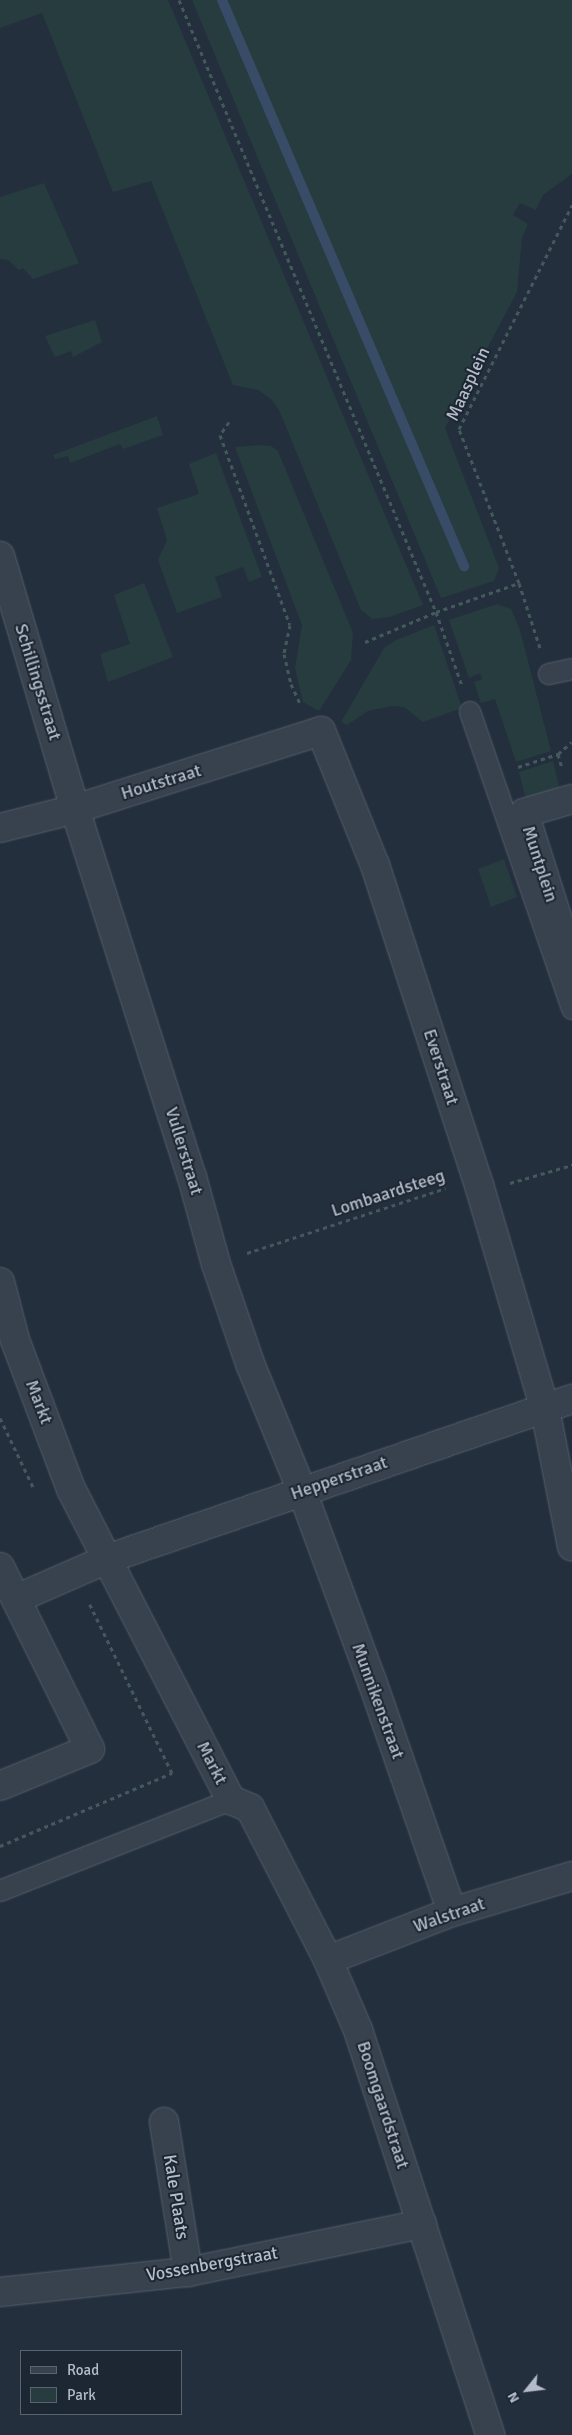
<!DOCTYPE html>
<html>
<head>
<meta charset="utf-8">
<style>
  body { margin:0 }
  #map { position:relative; width:572px; height:2435px; overflow:hidden; background:#242f3e; font-family:Signika,sans-serif }
  div>[style] { position:absolute }
  .green>* { inset:0; background:#263c3f }
  .stream>* { height:10px; margin:-5px; padding:0 5px; transform-origin:5px; border-radius:5px; background:#394c67 }
  .path>* { height:3px; margin-top:-1.5px; transform-origin:0; background:repeating-linear-gradient(90deg,#44595c 0 4px,transparent 0 8px) }
  .roads { filter:drop-shadow(0 0 1px #565f6c) drop-shadow(0 0 1px #565f6c) }
  .lane>* { height:20px; margin:-10px; padding:0 10px; transform-origin:10px; border-radius:10px; background:#38414e }
  .street>* { height:28px; margin:-14px; padding:0 14px; transform-origin:14px; border-radius:14px; background:#38414e }
  span { translate:-50% -50%; white-space:nowrap; text-align:center; line-height:1.15; -webkit-text-stroke:4px #1d2633; paint-order:stroke }
  .street-label { font-size:18px; color:#b4bcc9 }
  .legend { position:absolute; left:20px; top:2350px; width:162px; height:65px; box-sizing:border-box; background:#1d2633; border:1px solid #59626f; margin:0; padding:6px 9px; list-style:none; font-size:15px; color:#b4bcc9 }
  .legend li { display:flex; align-items:center; gap:10px; height:25px }
  .legend b { width:25px; border:1px solid #59626f }
  .north { position:absolute; left:502px; top:2365px; width:50px; height:50px; -webkit-text-stroke:4px #1d2633; paint-order:stroke; rotate:241deg; font-size:14px; font-weight:700; line-height:20px; text-align:center; color:#b4bcc9 }
  .north::after { content:''; display:block; margin:auto; width:18px; height:22px; background:#b4bcc9; clip-path:polygon(50% 0,100% 100%,50% 72%,0 100%) }
</style>
</head>
<body>
<div id="map">
  <div class="green">
    <div style="clip-path:polygon(0 0,168px 0,423px 605px,389px 617px,372px 619px,361px 610px,279px 410px,271px 399px,258px 390px,233px 385px,151px 181px,113px 192px,42px 13px,0 28px)"></div>
    <div style="clip-path:polygon(192px 0,572px 0,572px 174px,543px 195px,536px 210px,520px 203px,513px 215px,528px 224px,522px 238px,517px 292px,445px 428px,499px 568px,494px 581px,441px 598px)"></div>
    <div style="clip-path:polygon(44px 183px,79px 263px,33px 279px,23px 268px,19px 270px,8px 260px,0 259px,0 197px)"></div>
    <div style="clip-path:polygon(95px 320px,102px 342px,73px 357px,71px 351px,55px 357px,45px 336px)"></div>
    <div style="clip-path:polygon(157px 416px,163px 435px,123px 449px,120px 444px,70px 463px,68px 456px,55px 459px,53px 455px)"></div>
    <div style="clip-path:polygon(258px 445px,271px 446px,278px 451px,353px 633px,351px 660px,319px 711px,303px 702px,295px 668px,302px 625px,235px 447px)"></div>
    <div style="clip-path:polygon(216px 453px,262px 577px,249px 582px,243px 567px,215px 577px,222px 597px,177px 613px,158px 560px,167px 540px,157px 508px,199px 494px,189px 464px)"></div>
    <div style="clip-path:polygon(144px 583px,173px 657px,108px 682px,100px 654px,130px 644px,114px 595px)"></div>
    <div style="clip-path:polygon(497px 604px,511px 609px,520px 630px,551px 751px,516px 762px,495px 699px,481px 703px,474px 682px,482px 679px,480px 673px,469px 678px,449px 620px)"></div>
    <div style="clip-path:polygon(434px 625px,462px 708px,423px 722px,404px 707px,392px 706px,368px 711px,347px 725px,341px 722px,384px 648px,396px 640px)"></div>
    <div style="clip-path:polygon(553px 761px,562px 798px,528px 808px,519px 772px)"></div>
    <div style="clip-path:polygon(504px 859px,517px 897px,491px 907px,478px 869px)"></div>
  </div>
  <div class="stream">
    <div style="left:222px;top:0;width:616px;rotate:66.85deg"></div>
  </div>
  <div class="path">
    <div style="left:179px;top:0;width:664px;rotate:67.22deg"></div>
    <div style="left:436px;top:612px;width:78px;rotate:70.6deg"></div>
    <div style="left:229px;top:422px;width:16px;rotate:125deg"></div>
    <div style="left:220px;top:435px;width:202px;rotate:69.8deg"></div>
    <div style="left:290px;top:625px;width:30px;rotate:102deg"></div>
    <div style="left:284px;top:654px;width:31px;rotate:77deg"></div>
    <div style="left:291px;top:684px;width:23px;rotate:65deg"></div>
    <div style="left:519px;top:583px;width:68px;rotate:72.1deg"></div>
    <div style="left:365px;top:642px;width:77px;rotate:-22.9deg"></div>
    <div style="left:436px;top:612px;width:88px;rotate:-19.3deg"></div>
    <div style="left:519px;top:583px;width:165px;rotate:-111.3deg"></div>
    <div style="left:459px;top:429px;width:251px;rotate:-63.2deg"></div>
    <div style="left:558px;top:754px;width:18px;rotate:-41deg"></div>
    <div style="left:518px;top:767px;width:42px;rotate:-18deg"></div>
    <div style="left:558px;top:754px;width:15px;rotate:74deg"></div>
    <div style="left:510px;top:1183px;width:65px;rotate:-16.2deg"></div>
    <div style="left:247px;top:1253px;width:209px;rotate:-18.1deg"></div>
    <div style="left:0;top:1418px;width:79px;rotate:64.4deg"></div>
    <div style="left:0;top:1846px;width:187px;rotate:-23deg"></div>
    <div style="left:172px;top:1773px;width:189px;rotate:-116deg"></div>
  </div>
  <div class="roads">
    <div class="lane">
      <div style="left:549px;top:674px;width:24px;rotate:-12deg"></div>
      <div style="left:470px;top:712px;width:314px;rotate:71deg"></div>
      <div style="left:0;top:1891px;width:248px;rotate:-21.5deg"></div>
    </div>
    <div class="street">
      <div style="left:0;top:556px;width:264px;rotate:73.5deg"></div>
      <div style="left:75px;top:809px;width:386px;rotate:72.4deg"></div>
      <div style="left:192px;top:1177px;width:90px;rotate:74.6deg"></div>
      <div style="left:216px;top:1264px;width:108px;rotate:71.1deg"></div>
      <div style="left:251px;top:1366px;width:135px;rotate:67.8deg"></div>
      <div style="left:302px;top:1491px;width:202px;rotate:69.8deg"></div>
      <div style="left:372px;top:1681px;width:244px;rotate:70.9deg"></div>
      <div style="left:572px;top:799px;width:50px;rotate:163.7deg"></div>
      <div style="left:524px;top:813px;width:158px;rotate:72.4deg"></div>
      <div style="left:0;top:828px;width:77px;rotate:-14.2deg"></div>
      <div style="left:75px;top:809px;width:258px;rotate:-17.6deg"></div>
      <div style="left:321px;top:731px;width:144px;rotate:68.1deg"></div>
      <div style="left:375px;top:865px;width:336px;rotate:72deg"></div>
      <div style="left:479px;top:1185px;width:234px;rotate:73.6deg"></div>
      <div style="left:545px;top:1409px;width:140px;rotate:78.9deg"></div>
      <div style="left:0;top:1282px;width:60px;rotate:75.5deg"></div>
      <div style="left:15px;top:1340px;width:159px;rotate:69.4deg"></div>
      <div style="left:71px;top:1489px;width:350px;rotate:62.8deg"></div>
      <div style="left:231px;top:1800px;width:21px;rotate:23deg"></div>
      <div style="left:250px;top:1808px;width:171px;rotate:62.8deg"></div>
      <div style="left:328px;top:1960px;width:76px;rotate:66.8deg"></div>
      <div style="left:358px;top:2030px;width:426px;rotate:71.9deg"></div>
      <div style="left:0;top:1567px;width:203px;rotate:63.7deg"></div>
      <div style="left:90px;top:1749px;width:97px;rotate:157.7deg"></div>
      <div style="left:16px;top:1599px;width:99px;rotate:-23.7deg"></div>
      <div style="left:107px;top:1559px;width:492px;rotate:-19deg"></div>
      <div style="left:328px;top:1960px;width:133px;rotate:-21.2deg"></div>
      <div style="left:452px;top:1912px;width:125px;rotate:-16.7deg"></div>
      <div style="left:164px;top:2122px;width:152px;rotate:80.9deg"></div>
      <div style="left:0;top:2292px;width:189px;rotate:-6.1deg"></div>
      <div style="left:188px;top:2272px;width:239px;rotate:-11.6deg"></div>
    </div>
  </div>
  <div class="street-label">
    <span style="left:468px;top:384px;rotate:-65deg">Maasplein</span>
    <span style="left:38px;top:682px;rotate:73deg">Schillingsstraat</span>
    <span style="left:161px;top:782px;rotate:-17deg">Houtstraat</span>
    <span style="left:540px;top:864px;rotate:72deg">Muntplein</span>
    <span style="left:441px;top:1067px;rotate:72deg">Everstraat</span>
    <span style="left:184px;top:1151px;rotate:73deg">Vullerstraat</span>
    <span style="left:388px;top:1193px;rotate:-18deg">Lombaardsteeg</span>
    <span style="left:39px;top:1402px;rotate:69deg">Markt</span>
    <span style="left:339px;top:1478px;rotate:-19deg">Hepperstraat</span>
    <span style="left:378px;top:1701px;rotate:70deg">Munnikenstraat</span>
    <span style="left:212px;top:1763px;rotate:63deg">Markt</span>
    <span style="left:449px;top:1915px;rotate:-19deg">Walstraat</span>
    <span style="left:383px;top:2105px;rotate:72deg">Boomgaardstraat</span>
    <span style="left:176px;top:2197px;rotate:81deg">Kale Plaats</span>
    <span style="left:212px;top:2264px;rotate:-10deg">Vossenbergstraat</span>
  </div>
  <ul class="legend">
  <li><b style="height:6px;background:#38414e"></b>Road</li>
  <li><b style="height:14px;background:#263c3f"></b>Park</li>
  </ul>
  <div class="north">N</div>
</div>
</body>
</html>
